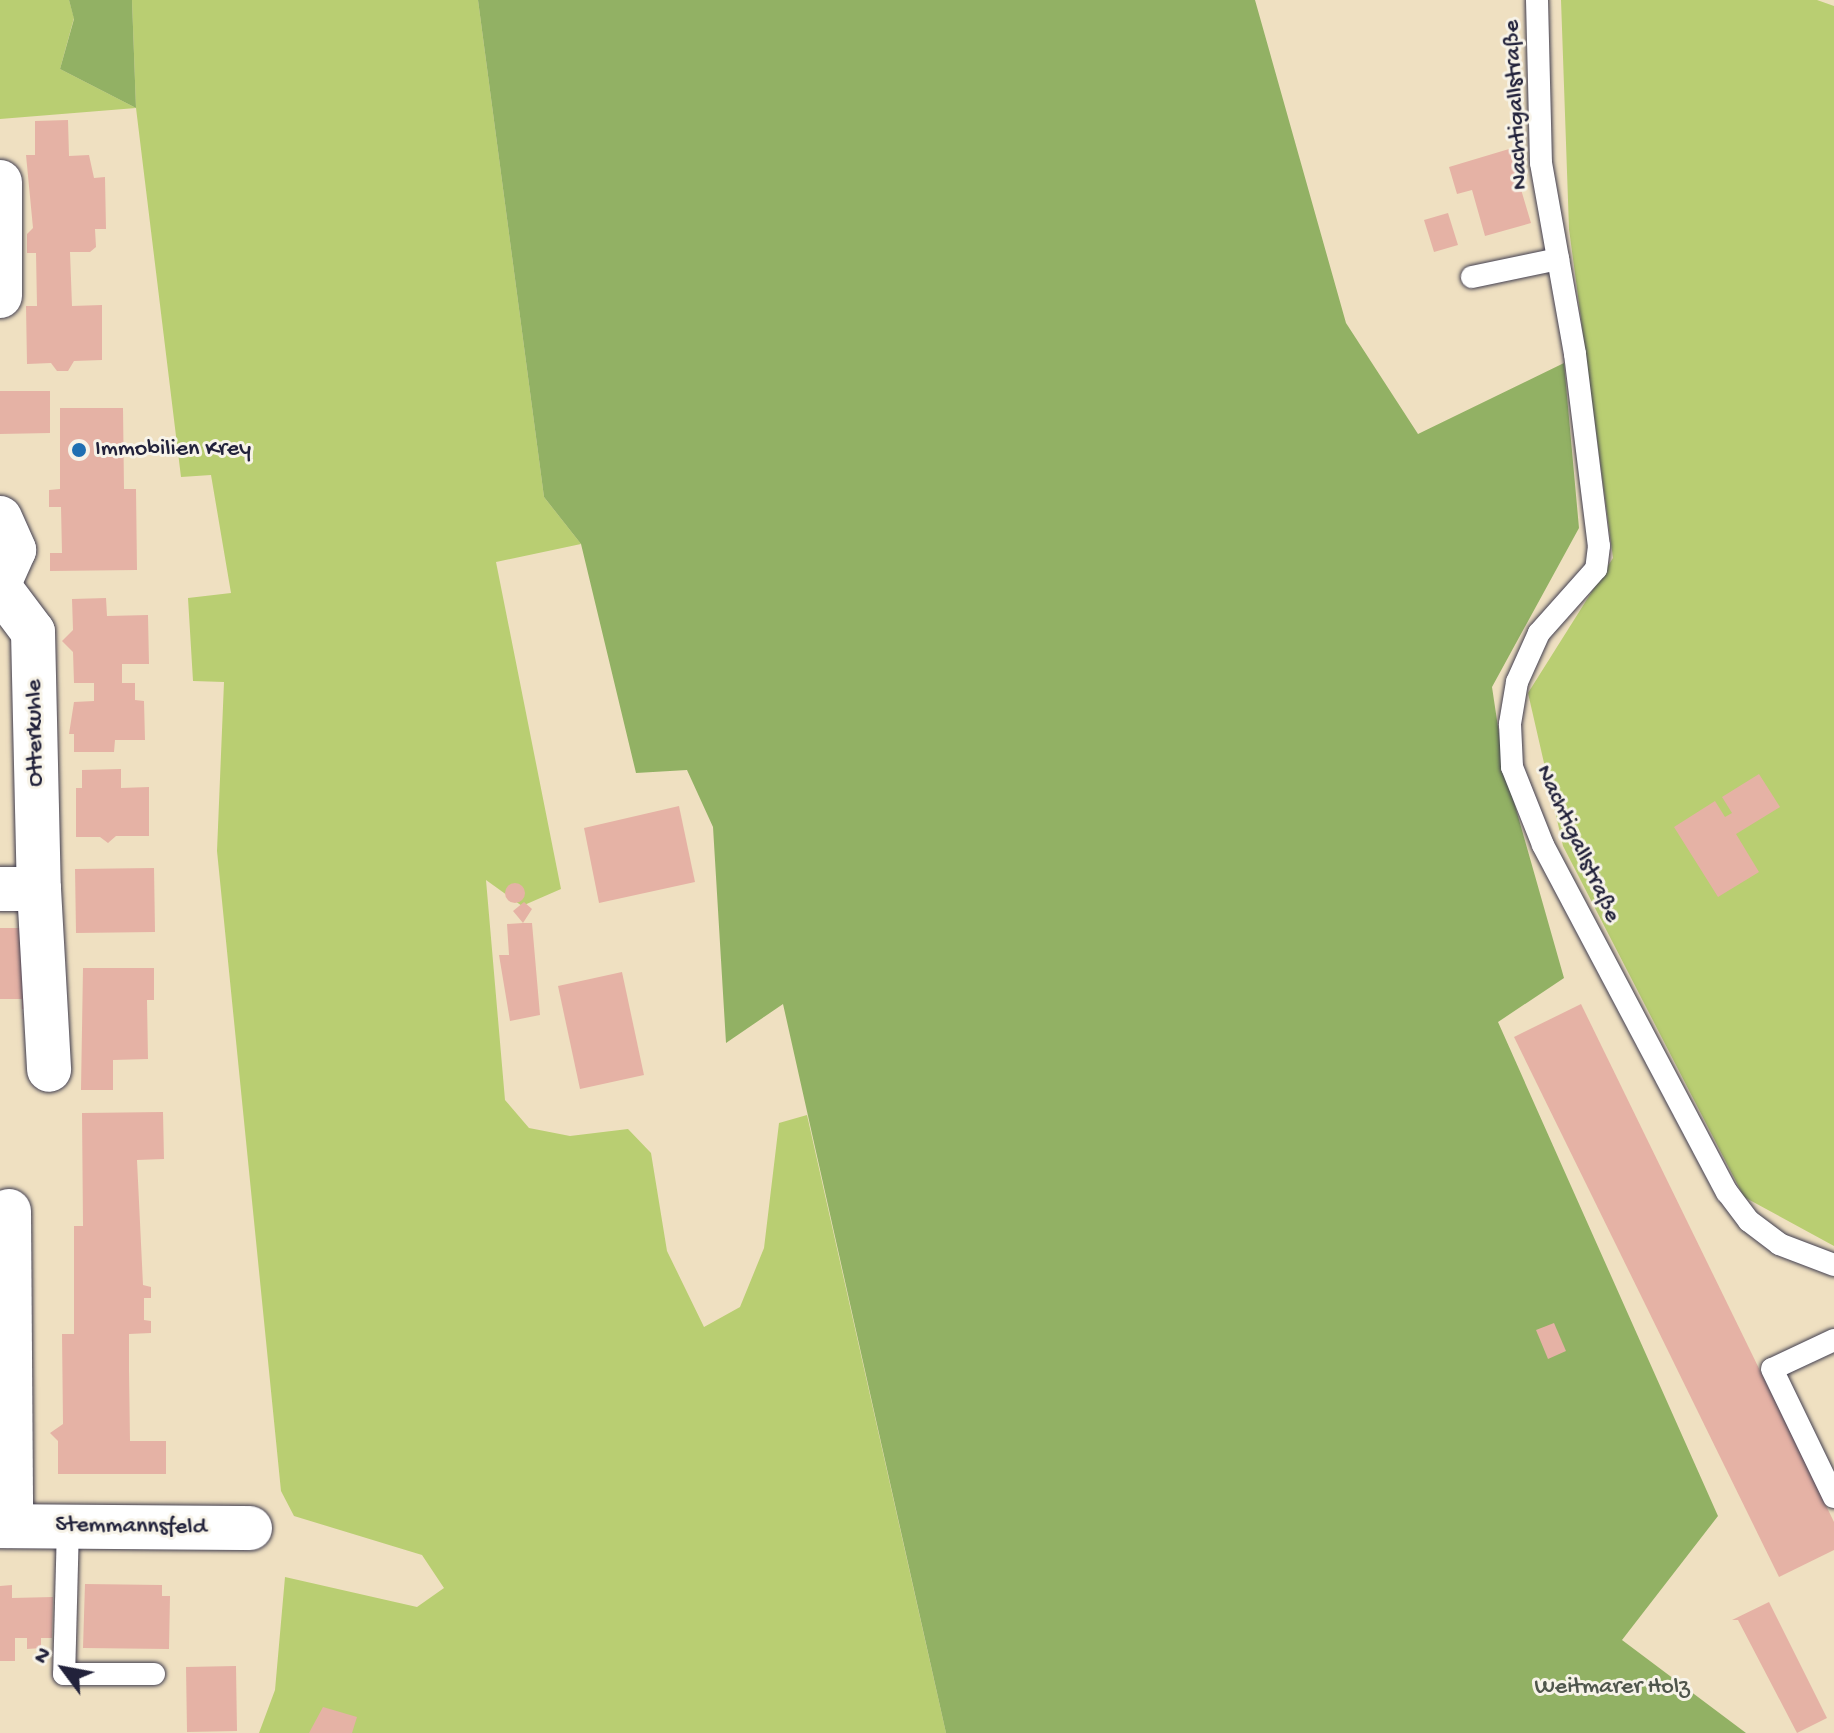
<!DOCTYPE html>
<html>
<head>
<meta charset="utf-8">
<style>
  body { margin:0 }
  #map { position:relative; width:1834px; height:1733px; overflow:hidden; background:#efe0c1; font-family:"Gochi Hand",sans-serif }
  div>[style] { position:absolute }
  .green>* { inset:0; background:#b9ce72 }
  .forest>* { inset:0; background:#92b164 }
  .building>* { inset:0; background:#e5b2a5 }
  .round { border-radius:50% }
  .roads { filter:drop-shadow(0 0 2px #413e4f) drop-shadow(0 0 2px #413e4f) }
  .lane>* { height:22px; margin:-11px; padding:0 11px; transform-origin:11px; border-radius:11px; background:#fff }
  .street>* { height:44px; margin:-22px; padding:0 22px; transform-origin:22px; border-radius:22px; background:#fff }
  .dots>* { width:22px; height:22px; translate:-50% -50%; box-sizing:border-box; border:4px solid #f7f3e8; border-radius:50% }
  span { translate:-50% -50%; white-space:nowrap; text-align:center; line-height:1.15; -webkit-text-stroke:6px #f7f3e8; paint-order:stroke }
  .street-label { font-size:24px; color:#22223b }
  .poi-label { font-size:24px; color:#22223b }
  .left { translate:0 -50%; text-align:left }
  .park-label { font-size:24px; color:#4f564c }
  .north { position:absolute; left:24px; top:1629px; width:80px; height:80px; -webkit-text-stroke:6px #f7f3e8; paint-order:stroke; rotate:302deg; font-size:22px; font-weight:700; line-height:32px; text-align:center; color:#22223b }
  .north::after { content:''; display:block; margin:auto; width:28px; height:36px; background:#22223b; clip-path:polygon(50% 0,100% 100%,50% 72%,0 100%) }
</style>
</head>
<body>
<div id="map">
  <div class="green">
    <div style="clip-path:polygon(0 0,69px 0,74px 18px,60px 69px,136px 108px,132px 0,478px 0,544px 497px,581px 544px,496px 562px,561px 889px,522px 906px,486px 880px,505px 1100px,529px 1128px,570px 1136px,628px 1129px,651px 1153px,667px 1251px,704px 1327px,740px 1307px,764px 1248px,779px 1123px,807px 1115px,946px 1733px,259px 1733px,275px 1690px,285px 1577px,417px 1607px,444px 1588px,422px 1555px,294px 1516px,281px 1491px,217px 851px,224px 682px,193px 681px,188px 598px,231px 593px,211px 475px,181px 477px,136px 108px,0 119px)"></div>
    <div style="clip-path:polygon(1561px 0,1817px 0,1834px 6px,1834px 1246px,1744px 1197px,1563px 846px,1528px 693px,1613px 558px,1569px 229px)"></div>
  </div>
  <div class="forest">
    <div style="clip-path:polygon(69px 0,132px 0,136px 108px,60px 69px,74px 19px)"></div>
    <div style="clip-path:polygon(478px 0,1255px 0,1346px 323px,1418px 434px,1564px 363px,1579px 528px,1492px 687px,1504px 767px,1564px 978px,1498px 1022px,1718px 1516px,1622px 1640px,1746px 1733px,946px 1733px,783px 1004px,726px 1043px,713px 827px,687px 770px,636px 773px,581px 544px,544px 497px)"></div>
  </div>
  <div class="building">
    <div style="clip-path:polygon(68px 120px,69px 156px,89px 155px,94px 178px,105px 177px,106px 229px,95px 229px,96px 247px,90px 252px,70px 252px,72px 306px,102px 305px,102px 360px,74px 361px,68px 371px,57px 371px,51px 363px,27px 364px,26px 306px,37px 306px,36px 253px,27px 253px,27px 234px,33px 228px,26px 155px,35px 155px,35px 121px)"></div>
    <div style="clip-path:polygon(1509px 149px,1531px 223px,1485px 236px,1472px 190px,1457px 194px,1449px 167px)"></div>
    <div style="clip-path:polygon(1448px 213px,1458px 245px,1434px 252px,1424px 220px)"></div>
    <div style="clip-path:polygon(0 391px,50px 391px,50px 433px,0 434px)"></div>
    <div style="clip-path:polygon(60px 408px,123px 408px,124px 489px,136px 489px,137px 570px,50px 571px,50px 553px,62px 553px,61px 507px,49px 507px,49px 490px,60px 489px)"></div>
    <div style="clip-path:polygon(106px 598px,107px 616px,148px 615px,149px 664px,122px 664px,122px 683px,135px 683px,135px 700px,144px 701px,145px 740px,115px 740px,114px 752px,74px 752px,74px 734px,69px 734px,74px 702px,94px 701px,94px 683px,74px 683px,73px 652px,62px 641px,73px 630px,72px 599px)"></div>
    <div style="clip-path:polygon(121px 769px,121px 788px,149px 787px,149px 836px,116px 836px,108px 843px,100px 837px,76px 837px,76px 788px,82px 788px,82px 770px)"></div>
    <div style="clip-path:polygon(1759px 774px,1780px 807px,1736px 834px,1759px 872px,1718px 897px,1674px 827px,1715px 801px,1725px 817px,1732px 813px,1722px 797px)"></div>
    <div style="clip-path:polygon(679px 806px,695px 882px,599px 903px,584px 828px)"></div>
    <div style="clip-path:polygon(154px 868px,155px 932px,76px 933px,75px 869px)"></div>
    <div class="round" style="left:505px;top:883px;width:20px;height:20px"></div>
    <div style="clip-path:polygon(524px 902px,532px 909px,523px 923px,532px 923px,540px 1015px,510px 1021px,499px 955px,509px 955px,507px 924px,523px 923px,513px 911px)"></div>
    <div style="clip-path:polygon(0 928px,21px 928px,39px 1009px,22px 1009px,22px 999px,0 999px)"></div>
    <div style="clip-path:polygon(83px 968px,154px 968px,154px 1000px,147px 1000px,148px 1059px,113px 1060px,113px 1090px,81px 1090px)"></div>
    <div style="clip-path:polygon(622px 972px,644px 1075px,580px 1089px,558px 986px)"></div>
    <div style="clip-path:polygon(1581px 1004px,1834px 1522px,1834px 1550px,1779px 1577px,1514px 1037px)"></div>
    <div style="clip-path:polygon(163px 1112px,164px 1159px,137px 1160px,143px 1285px,151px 1287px,151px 1298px,144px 1298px,144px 1320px,151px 1321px,151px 1333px,129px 1334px,129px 1370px,130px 1441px,166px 1441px,166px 1474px,58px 1474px,58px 1441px,50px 1433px,63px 1424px,62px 1334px,74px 1334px,74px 1226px,83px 1226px,82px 1113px)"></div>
    <div style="clip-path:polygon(1554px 1323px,1566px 1351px,1548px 1359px,1536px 1330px)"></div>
    <div style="clip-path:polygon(85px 1584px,162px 1585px,162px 1596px,170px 1596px,169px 1649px,83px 1648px)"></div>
    <div style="clip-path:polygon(12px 1585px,12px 1598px,53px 1597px,52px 1638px,41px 1638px,41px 1648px,27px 1649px,27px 1638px,15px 1638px,15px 1661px,0 1661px,0 1586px)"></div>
    <div style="clip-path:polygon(1769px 1602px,1827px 1718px,1797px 1733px,1738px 1620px,1732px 1620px)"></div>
    <div style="clip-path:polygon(236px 1666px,237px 1731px,187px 1732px,186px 1667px)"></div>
    <div style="clip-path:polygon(323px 1707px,357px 1717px,352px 1733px,309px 1733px)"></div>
  </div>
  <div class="roads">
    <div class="lane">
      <div style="left:1537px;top:0;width:163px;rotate:88.6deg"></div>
      <div style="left:1541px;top:163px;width:194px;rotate:79.9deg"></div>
      <div style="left:1575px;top:354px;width:193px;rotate:82.9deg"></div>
      <div style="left:1599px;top:546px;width:23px;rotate:97deg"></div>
      <div style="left:1596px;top:569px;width:86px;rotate:131.7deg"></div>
      <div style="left:1539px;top:633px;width:54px;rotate:114.2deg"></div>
      <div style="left:1517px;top:682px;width:43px;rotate:99.5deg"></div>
      <div style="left:1510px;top:724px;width:43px;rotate:87.3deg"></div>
      <div style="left:1512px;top:767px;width:84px;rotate:68.3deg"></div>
      <div style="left:1543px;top:845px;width:393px;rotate:62.1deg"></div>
      <div style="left:1727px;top:1192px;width:36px;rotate:53deg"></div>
      <div style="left:1749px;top:1221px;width:38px;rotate:37deg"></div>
      <div style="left:1779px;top:1244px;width:59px;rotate:20.9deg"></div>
      <div style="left:1472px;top:277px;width:88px;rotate:-11.8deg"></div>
      <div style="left:1834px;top:1340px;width:68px;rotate:154.9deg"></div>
      <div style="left:1772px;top:1369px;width:142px;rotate:64.2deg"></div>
      <div style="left:68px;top:1526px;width:148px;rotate:91.5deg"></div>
      <div style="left:64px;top:1674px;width:90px"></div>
    </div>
    <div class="street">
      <div style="left:0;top:182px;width:114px;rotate:90deg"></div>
      <div style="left:0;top:518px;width:35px;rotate:66deg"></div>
      <div style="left:14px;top:550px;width:34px;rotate:114deg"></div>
      <div style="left:0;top:588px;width:55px;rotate:53.1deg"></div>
      <div style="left:33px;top:632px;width:257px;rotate:88.7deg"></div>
      <div style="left:39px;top:889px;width:39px;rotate:180deg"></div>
      <div style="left:39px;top:889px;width:181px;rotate:86.8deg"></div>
      <div style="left:9px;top:1211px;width:315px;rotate:89.6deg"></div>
      <div style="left:0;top:1526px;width:250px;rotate:0.5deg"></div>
    </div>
  </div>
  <div class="dots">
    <div style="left:79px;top:450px;background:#1f6fb2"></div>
  </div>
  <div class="street-label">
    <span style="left:1517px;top:105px;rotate:-93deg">Nachtigallstraße</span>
    <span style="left:36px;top:733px;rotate:-91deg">Otterkuhle</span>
    <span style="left:1577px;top:844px;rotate:65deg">Nachtigallstraße</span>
    <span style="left:131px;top:1527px;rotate:1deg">Stemmannsfeld</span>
  </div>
  <div class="poi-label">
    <span class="left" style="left:95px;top:450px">Immobilien Krey</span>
  </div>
  <div class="park-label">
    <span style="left:1612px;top:1688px">Weitmarer Holz</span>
  </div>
  <div class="north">N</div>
</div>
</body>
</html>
